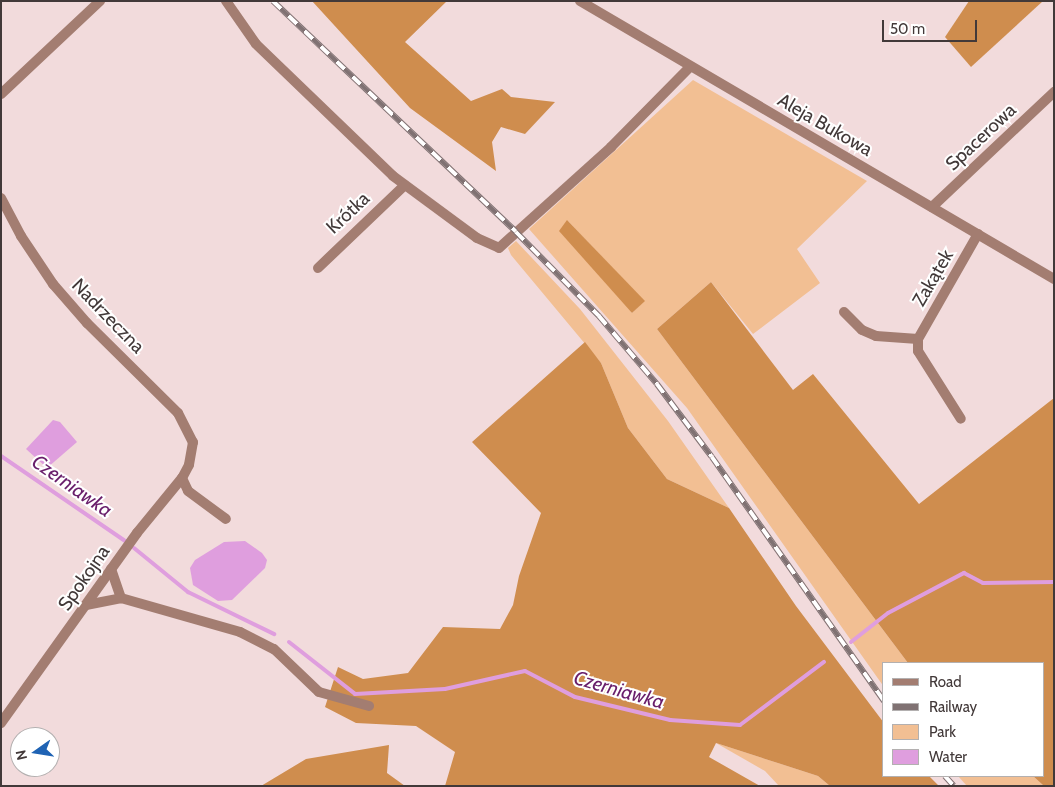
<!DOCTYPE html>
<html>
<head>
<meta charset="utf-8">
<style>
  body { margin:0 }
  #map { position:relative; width:1055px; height:787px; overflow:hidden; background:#f2dbdc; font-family:Cabin,sans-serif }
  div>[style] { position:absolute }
  .green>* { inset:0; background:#f2bf93 }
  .forest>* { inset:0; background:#cf8d4e }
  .water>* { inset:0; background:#df9ede }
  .stream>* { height:4px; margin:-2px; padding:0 2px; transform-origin:2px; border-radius:2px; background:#df9ede }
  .minor>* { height:10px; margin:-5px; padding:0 5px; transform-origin:5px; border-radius:5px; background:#a37d71 }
  .tertiary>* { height:10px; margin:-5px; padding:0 5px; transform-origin:5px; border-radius:5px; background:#a37d71 }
  .rail>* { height:5.5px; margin-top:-2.75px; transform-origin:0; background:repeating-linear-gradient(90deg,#fff 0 11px,#807273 0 22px); box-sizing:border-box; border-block:1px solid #807273 }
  span { translate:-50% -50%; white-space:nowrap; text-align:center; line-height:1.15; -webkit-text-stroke:4px #fff; paint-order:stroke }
  .street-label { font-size:19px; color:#423939 }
  .water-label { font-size:20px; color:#691e6b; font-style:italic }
  .frame { position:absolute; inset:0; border:2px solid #423939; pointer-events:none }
  .legend { position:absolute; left:882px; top:662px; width:162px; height:115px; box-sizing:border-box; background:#fff; border:1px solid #b3b0b0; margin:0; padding:6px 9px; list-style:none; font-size:15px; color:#423939 }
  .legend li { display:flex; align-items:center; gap:10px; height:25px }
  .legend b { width:25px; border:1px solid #b3b0b0 }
  .north { position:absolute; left:10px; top:727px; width:50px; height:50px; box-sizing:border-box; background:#fff; border:1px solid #b3b0b0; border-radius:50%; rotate:257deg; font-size:14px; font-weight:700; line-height:20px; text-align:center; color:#423939 }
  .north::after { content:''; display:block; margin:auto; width:18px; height:22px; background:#1f63b4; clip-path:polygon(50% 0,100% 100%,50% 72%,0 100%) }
  .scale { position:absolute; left:882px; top:20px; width:95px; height:22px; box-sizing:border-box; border:2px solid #423939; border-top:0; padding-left:6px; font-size:15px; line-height:18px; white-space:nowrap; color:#423939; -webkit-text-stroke:4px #fff; paint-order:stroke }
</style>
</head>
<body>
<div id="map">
  <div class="green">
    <div style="clip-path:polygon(evenodd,693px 80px,867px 181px,797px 249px,820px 283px,753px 334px,711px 282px,657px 329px,908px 663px,884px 663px,884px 687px,687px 408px,529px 229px,693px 80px,567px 220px,644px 301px,632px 313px,567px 220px)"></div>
    <div style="clip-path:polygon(516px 241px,580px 309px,668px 421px,729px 508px,667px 479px,628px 428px,601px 363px,511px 255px,508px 248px)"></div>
    <div style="clip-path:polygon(716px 743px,818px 776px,830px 786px,779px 786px,765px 771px)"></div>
    <div style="clip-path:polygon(958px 776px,1033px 776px,1044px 786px,967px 786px)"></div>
  </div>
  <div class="forest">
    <div style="clip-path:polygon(312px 1px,447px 1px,405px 42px,471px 101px,502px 89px,511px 97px,555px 102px,525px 134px,501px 127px,492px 142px,496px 171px,410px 108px)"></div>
    <div style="clip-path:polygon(969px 1px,1043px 1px,971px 67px,945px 37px)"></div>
    <div style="clip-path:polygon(567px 220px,645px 301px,632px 313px,559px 231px)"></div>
    <div style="clip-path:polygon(711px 282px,793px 390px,813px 374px,919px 504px,1054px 398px,1054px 786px,1044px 786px,1033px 776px,1044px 776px,1044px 663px,908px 663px,657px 329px)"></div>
    <div style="clip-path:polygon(585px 342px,601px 363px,628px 428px,667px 479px,729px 508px,796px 606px,884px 723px,884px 776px,929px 776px,939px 786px,830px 786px,818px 776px,716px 743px,709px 757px,760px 786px,445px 786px,455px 752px,416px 726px,356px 723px,325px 707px,338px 667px,363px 679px,408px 673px,443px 627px,500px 629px,513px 605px,519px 576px,541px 513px,472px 442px)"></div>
    <div style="clip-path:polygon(389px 745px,387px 773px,405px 786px,261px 786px,306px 759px)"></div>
  </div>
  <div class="water">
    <div style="clip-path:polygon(53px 420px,60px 422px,77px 442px,47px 468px,26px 449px)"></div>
    <div style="clip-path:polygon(245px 541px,262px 553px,267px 560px,265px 568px,232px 600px,218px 601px,193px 585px,190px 568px,195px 560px,224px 542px)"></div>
  </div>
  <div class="stream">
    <div style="left:1px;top:456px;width:150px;rotate:34.4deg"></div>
    <div style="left:134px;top:548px;width:70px;rotate:39.2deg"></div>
    <div style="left:188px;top:592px;width:96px;rotate:26deg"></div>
    <div style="left:289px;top:642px;width:84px;rotate:38.2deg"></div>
    <div style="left:355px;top:694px;width:90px;rotate:-3.2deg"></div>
    <div style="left:445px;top:689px;width:82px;rotate:-12.7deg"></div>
    <div style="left:525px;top:671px;width:56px;rotate:27.5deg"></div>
    <div style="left:575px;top:697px;width:98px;rotate:13.6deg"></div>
    <div style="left:670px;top:720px;width:70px;rotate:4.1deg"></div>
    <div style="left:740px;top:725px;width:105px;rotate:-36.9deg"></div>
    <div style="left:851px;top:642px;width:47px;rotate:-38.1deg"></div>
    <div style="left:888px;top:613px;width:86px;rotate:-27.8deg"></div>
    <div style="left:964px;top:573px;width:21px;rotate:28deg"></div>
    <div style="left:983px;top:583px;width:71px;rotate:-0.8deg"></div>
  </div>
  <div class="minor">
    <div style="left:226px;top:1px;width:52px;rotate:55.1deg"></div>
    <div style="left:256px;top:44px;width:190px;rotate:43.9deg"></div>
    <div style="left:393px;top:176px;width:104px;rotate:36.4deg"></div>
    <div style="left:477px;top:238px;width:24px;rotate:24deg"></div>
    <div style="left:499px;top:248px;width:151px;rotate:-42deg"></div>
    <div style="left:611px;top:147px;width:112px;rotate:-45.4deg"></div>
    <div style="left:1px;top:94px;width:136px;rotate:-43.2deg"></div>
    <div style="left:1px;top:198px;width:43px;rotate:62.2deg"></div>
    <div style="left:21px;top:236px;width:58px;rotate:56.3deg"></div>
    <div style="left:53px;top:284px;width:52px;rotate:48.9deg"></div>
    <div style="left:87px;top:323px;width:128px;rotate:44.7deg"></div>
    <div style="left:178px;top:413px;width:33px;rotate:63deg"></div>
    <div style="left:193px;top:442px;width:23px;rotate:100deg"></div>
    <div style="left:189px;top:465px;width:15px;rotate:118deg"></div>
    <div style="left:182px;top:478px;width:71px;rotate:129.3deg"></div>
    <div style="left:137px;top:533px;width:234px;rotate:125.6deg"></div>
    <div style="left:932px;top:207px;width:168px;rotate:-43.3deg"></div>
    <div style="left:318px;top:268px;width:120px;rotate:-43.7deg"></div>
    <div style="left:844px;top:312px;width:25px;rotate:45deg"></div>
    <div style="left:862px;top:330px;width:15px;rotate:23deg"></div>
    <div style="left:876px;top:336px;width:42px;rotate:4.1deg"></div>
    <div style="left:918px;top:339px;width:121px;rotate:-60.3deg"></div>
    <div style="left:918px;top:339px;width:12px;rotate:90deg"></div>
    <div style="left:918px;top:351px;width:80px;rotate:57.7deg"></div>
    <div style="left:182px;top:478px;width:14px;rotate:65deg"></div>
    <div style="left:188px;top:491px;width:47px;rotate:36.4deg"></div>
    <div style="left:111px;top:569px;width:31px;rotate:71deg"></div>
    <div style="left:121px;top:598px;width:124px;rotate:15.9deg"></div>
    <div style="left:240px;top:632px;width:38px;rotate:27deg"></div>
    <div style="left:274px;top:649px;width:62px;rotate:43.7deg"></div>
    <div style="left:319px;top:692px;width:52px;rotate:15.6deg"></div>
    <div style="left:86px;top:605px;width:36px;rotate:-11deg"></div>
  </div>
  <div class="tertiary">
    <div style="left:580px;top:1px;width:550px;rotate:30.39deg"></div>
  </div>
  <div class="rail">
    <div style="left:273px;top:1px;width:335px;rotate:43.5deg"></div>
    <div style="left:516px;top:232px;width:118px;rotate:45.3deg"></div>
    <div style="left:599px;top:316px;width:89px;rotate:49.5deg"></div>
    <div style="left:657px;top:384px;width:91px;rotate:53deg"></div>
    <div style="left:712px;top:457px;width:299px;rotate:54.8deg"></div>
    <div style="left:945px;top:776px;width:13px;rotate:48deg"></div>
  </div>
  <div class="street-label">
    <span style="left:825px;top:125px;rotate:30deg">Aleja Bukowa</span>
    <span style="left:981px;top:137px;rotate:-43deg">Spacerowa</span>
    <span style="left:348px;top:213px;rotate:-43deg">Krótka</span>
    <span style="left:933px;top:278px;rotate:-60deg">Zakątek</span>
    <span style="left:108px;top:316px;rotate:46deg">Nadrzeczna</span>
    <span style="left:84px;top:578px;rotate:-55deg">Spokojna</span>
  </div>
  <div class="water-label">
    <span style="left:72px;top:486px;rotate:35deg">Czerniawka</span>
    <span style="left:619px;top:690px;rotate:16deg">Czerniawka</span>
  </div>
  <div class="frame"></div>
  <ul class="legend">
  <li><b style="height:6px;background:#a37d71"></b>Road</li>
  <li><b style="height:6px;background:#807273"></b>Railway</li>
  <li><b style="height:14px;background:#f2bf93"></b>Park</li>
  <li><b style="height:14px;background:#df9ede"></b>Water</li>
  </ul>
  <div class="north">N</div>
  <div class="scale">50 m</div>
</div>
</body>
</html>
